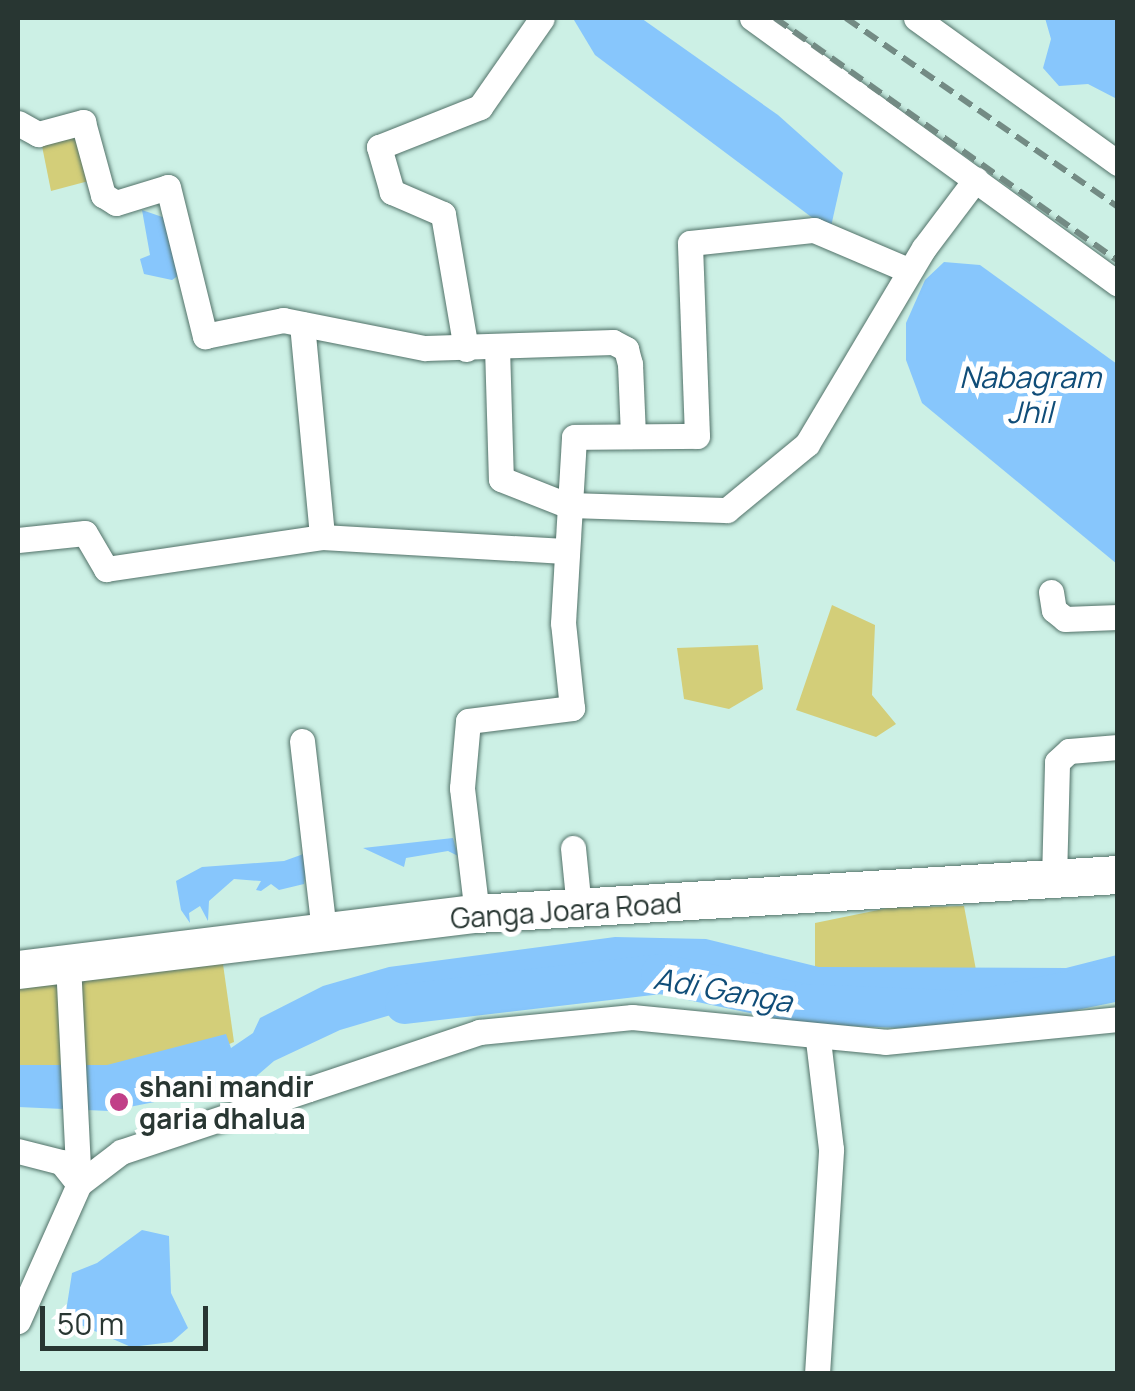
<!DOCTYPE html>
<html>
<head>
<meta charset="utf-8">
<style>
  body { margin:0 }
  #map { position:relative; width:1135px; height:1391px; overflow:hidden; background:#ccf0e5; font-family:Manrope,sans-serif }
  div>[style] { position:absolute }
  .green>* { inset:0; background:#d3ce79 }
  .water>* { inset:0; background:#87c6fc }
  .river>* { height:40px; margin:-20px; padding:0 20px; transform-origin:20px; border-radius:20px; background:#87c6fc }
  .roads { filter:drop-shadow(0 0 2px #527269) drop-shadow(0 0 2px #527269) }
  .street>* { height:25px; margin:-12.5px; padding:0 12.5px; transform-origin:12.5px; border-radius:12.5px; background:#fff }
  .secondary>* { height:38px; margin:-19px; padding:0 19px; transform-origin:19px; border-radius:19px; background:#fff }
  .rail>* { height:6px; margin-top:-3px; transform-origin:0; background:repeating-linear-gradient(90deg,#738b84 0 15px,transparent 0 23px) }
  .dots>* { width:28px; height:28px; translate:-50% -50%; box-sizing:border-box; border:5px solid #fff; border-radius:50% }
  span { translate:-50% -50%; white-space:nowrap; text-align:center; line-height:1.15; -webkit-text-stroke:10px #fff; paint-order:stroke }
  .street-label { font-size:28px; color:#283632 }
  .poi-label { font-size:28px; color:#283632; font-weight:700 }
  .left { translate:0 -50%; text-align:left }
  .water-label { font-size:30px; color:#104d78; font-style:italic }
  .frame { position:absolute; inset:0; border:20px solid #283632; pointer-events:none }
  .scale { position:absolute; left:40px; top:1306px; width:168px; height:45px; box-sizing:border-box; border:5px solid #283632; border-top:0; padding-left:12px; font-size:30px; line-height:35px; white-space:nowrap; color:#283632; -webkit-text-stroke:8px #fff; paint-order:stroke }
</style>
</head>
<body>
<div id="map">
  <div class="green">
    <div style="clip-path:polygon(81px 125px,100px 178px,51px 191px,40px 136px)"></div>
    <div style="clip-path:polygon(832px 605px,875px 625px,872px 695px,896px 724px,876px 737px,796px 710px)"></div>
    <div style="clip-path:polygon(758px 645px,763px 689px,729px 709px,684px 699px,677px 648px)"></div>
    <div style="clip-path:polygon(964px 906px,976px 970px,815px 973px,815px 923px,888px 908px)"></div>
    <div style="clip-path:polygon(222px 957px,234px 1042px,148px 1078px,18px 1081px,18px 981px)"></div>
  </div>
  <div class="water">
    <div style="clip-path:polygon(641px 18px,778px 115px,843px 173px,830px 231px,595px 55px,574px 20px)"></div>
    <div style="clip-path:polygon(1045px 18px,1117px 18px,1117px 99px,1088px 84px,1059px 86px,1043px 68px,1051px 39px)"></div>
    <div style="clip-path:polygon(142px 210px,174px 221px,182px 273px,172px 280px,144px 274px,140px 259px,150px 255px)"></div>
    <div style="clip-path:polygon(944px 262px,980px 265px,1117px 364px,1117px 564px,922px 403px,906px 360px,906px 323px,925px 280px)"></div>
    <div style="clip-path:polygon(453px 838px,458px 856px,448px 851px,406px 858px,404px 867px,363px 848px)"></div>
    <div style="clip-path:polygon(309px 852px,304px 884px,279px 890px,271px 884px,261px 891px,256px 890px,261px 881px,234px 879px,209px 901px,208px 921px,200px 906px,189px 913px,190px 923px,181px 910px,176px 881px,202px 867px,284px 861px)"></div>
    <div style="clip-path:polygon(615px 937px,706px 939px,819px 967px,1066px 968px,1117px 955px,1117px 986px,1064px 987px,941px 1006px,645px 976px,556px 978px,465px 993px,340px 1030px,274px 1061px,253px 1079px,190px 1095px,109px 1111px,18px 1107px,18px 1065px,107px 1065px,226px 1034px,231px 1048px,253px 1033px,260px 1018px,323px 986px,389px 967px)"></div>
    <div style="clip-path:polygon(142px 1230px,169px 1236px,171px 1293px,188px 1328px,172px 1342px,131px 1347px,65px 1318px,72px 1273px,97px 1263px)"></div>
  </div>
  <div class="river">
    <div style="left:405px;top:1004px;width:258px;rotate:-6.7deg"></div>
    <div style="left:661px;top:974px;width:146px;rotate:11.8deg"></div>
    <div style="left:804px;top:1004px;width:168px;rotate:2.4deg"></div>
    <div style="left:972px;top:1011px;width:149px;rotate:-11.6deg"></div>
  </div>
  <div class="roads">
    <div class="street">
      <div style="left:752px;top:18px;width:452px;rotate:36deg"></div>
      <div style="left:916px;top:18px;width:249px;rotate:35.7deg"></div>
      <div style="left:18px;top:123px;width:23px;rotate:29deg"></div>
      <div style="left:38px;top:134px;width:47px;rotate:-14.9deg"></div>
      <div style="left:83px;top:122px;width:76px;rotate:74.7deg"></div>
      <div style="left:103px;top:195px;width:15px;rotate:32deg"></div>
      <div style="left:116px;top:203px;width:54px;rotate:-17.1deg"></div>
      <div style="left:168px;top:187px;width:154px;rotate:76.1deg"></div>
      <div style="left:205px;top:336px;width:80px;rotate:-11.6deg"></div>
      <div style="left:283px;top:320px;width:145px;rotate:11.2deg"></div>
      <div style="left:425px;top:348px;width:188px;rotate:-1.8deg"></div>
      <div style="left:613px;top:342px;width:15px;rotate:28deg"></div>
      <div style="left:626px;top:349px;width:16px;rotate:75deg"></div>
      <div style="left:630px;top:364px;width:72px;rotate:87.6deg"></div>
      <div style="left:302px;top:324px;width:214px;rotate:84.6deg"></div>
      <div style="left:497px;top:347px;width:132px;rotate:88.3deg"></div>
      <div style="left:501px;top:479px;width:71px;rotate:21.5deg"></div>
      <div style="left:567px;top:505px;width:160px;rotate:1.8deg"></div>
      <div style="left:727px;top:510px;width:104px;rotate:-39.5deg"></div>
      <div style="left:807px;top:444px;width:228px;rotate:-59.2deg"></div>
      <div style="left:924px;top:248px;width:86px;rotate:-53deg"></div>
      <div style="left:466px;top:349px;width:137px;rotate:-99.7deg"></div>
      <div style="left:443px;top:214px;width:56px;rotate:-156.7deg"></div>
      <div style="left:392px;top:192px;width:47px;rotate:-106.1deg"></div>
      <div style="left:379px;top:147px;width:109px;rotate:-21.6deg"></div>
      <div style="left:480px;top:107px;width:108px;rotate:-55.1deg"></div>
      <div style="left:18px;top:540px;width:67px;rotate:-6deg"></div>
      <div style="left:85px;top:533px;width:42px;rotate:59.7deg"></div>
      <div style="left:106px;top:569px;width:218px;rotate:-8.4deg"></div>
      <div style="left:322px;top:537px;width:243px;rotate:3.3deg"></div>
      <div style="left:1051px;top:592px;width:18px;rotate:81deg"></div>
      <div style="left:1054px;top:610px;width:14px;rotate:39deg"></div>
      <div style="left:1065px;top:619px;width:53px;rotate:-2.2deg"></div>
      <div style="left:302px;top:741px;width:192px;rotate:83.4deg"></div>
      <div style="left:573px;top:848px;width:60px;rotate:84.3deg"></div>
      <div style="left:1054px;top:879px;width:117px;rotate:-88.5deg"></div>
      <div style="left:1057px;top:762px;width:16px;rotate:-43deg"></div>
      <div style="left:1069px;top:751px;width:49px;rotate:-4.7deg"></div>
      <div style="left:477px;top:914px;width:127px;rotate:-96.8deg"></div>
      <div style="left:462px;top:788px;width:67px;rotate:-84.9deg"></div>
      <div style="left:468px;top:721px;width:105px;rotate:-7.1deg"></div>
      <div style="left:572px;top:708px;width:85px;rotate:-96deg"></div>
      <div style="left:563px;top:623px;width:186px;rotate:-86.6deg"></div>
      <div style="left:574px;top:437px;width:123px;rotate:-0.5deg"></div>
      <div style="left:697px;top:436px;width:193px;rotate:-92.1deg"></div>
      <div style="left:690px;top:243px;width:125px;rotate:-6deg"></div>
      <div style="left:814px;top:230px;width:104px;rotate:23.1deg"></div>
      <div style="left:68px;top:963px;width:221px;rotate:87.2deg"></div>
      <div style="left:18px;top:1151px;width:44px;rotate:14.3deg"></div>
      <div style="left:61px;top:1162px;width:28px;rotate:51deg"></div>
      <div style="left:18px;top:1321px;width:150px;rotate:-66deg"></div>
      <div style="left:79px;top:1184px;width:53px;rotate:-37.3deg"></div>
      <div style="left:121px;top:1152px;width:378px;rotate:-18.5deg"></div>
      <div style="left:479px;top:1032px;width:154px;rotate:-5.6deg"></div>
      <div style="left:632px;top:1017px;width:254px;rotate:5.6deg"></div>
      <div style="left:885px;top:1042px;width:234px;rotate:-5.6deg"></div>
      <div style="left:817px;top:1374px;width:225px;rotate:-86.4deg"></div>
      <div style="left:831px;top:1149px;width:110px;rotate:-96.8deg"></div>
    </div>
    <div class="secondary">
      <div style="left:18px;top:970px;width:462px;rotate:-7deg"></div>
      <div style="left:477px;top:914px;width:642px;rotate:-3.48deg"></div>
    </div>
  </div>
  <div class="rail">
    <div style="left:775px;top:18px;width:420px;rotate:35.3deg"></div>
    <div style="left:846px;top:18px;width:331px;rotate:34.8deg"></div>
  </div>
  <div class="dots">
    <div style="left:119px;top:1102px;background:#c13f88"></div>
  </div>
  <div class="street-label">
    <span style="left:566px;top:910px;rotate:-4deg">Ganga Joara Road</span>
  </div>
  <div class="poi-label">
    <span class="left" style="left:139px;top:1102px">shani mandir<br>garia dhalua</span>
  </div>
  <div class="water-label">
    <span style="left:1030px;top:394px">Nabagram<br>Jhil</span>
    <span style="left:723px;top:990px;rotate:10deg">Adi Ganga</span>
  </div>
  <div class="frame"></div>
  <div class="scale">50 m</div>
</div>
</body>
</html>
